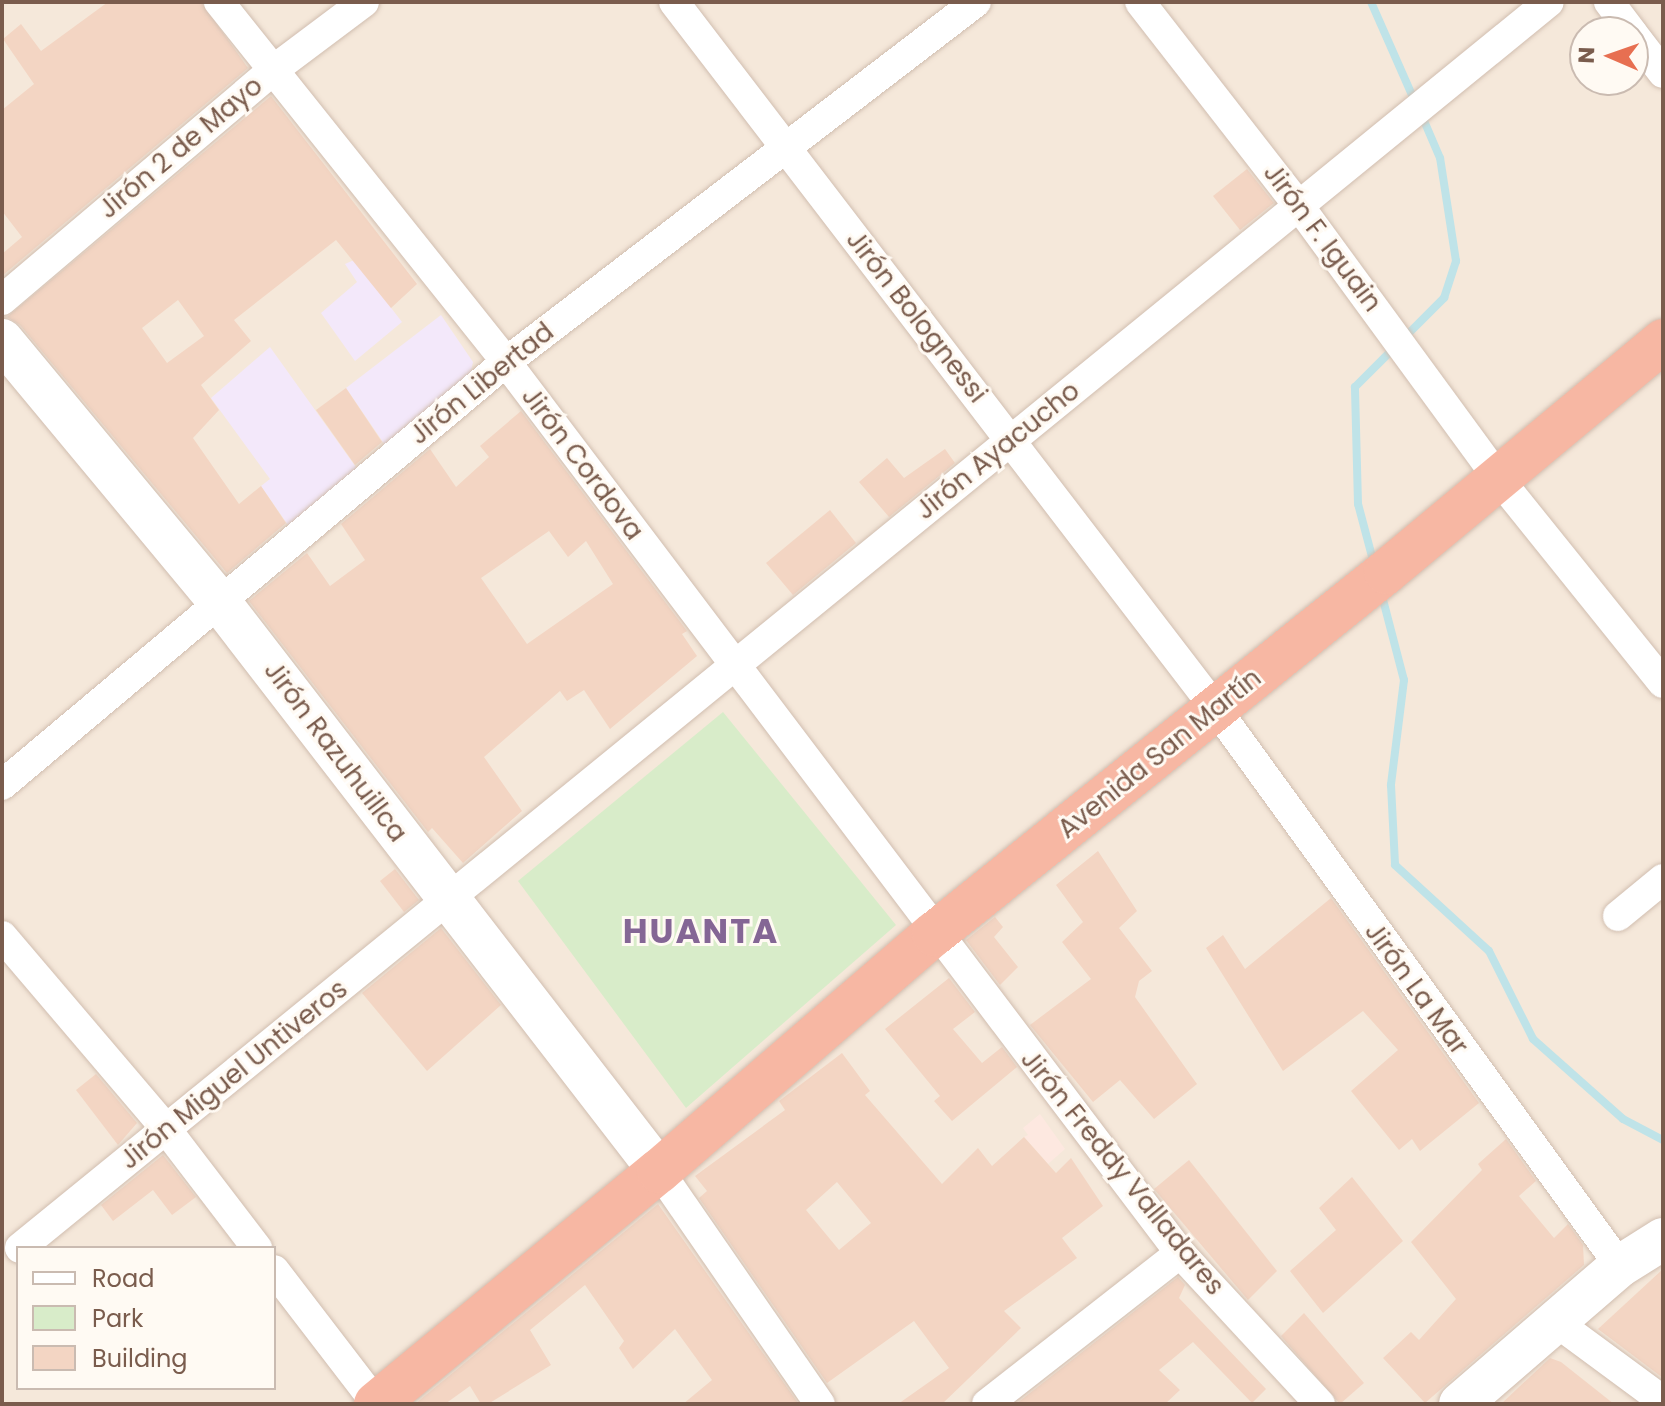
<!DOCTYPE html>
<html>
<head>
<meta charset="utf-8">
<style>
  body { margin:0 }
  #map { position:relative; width:1665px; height:1406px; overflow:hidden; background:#fdf6ec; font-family:Poppins,sans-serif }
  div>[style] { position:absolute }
  .residential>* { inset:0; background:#f5e8da }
  .commercial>* { inset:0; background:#fde8e0 }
  .education>* { inset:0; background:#f3e8fa }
  .green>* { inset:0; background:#d8ecc9 }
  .stream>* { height:8px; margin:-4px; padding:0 4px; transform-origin:4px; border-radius:4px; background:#bfe3e8 }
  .building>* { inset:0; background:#f3d5c3 }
  .roads { filter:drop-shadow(0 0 2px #d1beb0) drop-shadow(0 0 2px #d1beb0) }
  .street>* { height:30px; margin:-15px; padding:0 15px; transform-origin:15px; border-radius:15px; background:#fff }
  .secondary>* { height:42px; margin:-21px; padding:0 21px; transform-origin:21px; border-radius:21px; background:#fff }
  .highway>* { height:44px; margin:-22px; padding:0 22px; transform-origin:22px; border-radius:22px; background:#f7b7a3 }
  span { translate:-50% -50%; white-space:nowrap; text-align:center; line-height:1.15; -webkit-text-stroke:6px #fffaf3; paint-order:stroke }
  .street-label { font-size:26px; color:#7a5c4d }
  .district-label { font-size:34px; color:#846695; font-weight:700; letter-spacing:2px }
  .frame { position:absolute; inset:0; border:4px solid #7a5c4d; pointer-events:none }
  .legend { position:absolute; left:16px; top:1246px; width:260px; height:144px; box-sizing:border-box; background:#fffaf3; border:2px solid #cabbb1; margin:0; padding:10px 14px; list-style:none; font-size:24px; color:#7a5c4d }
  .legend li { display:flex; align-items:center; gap:16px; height:40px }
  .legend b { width:40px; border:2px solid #cabbb1 }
  .north { position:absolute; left:1569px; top:16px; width:80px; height:80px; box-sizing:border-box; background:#fffaf3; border:2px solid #cabbb1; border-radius:50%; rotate:272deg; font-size:22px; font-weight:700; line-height:32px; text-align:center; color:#7a5c4d }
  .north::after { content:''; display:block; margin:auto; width:28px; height:36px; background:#e76f51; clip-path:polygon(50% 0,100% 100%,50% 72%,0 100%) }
</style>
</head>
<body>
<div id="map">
  <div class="residential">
    <div style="clip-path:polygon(evenodd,2px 2px,1663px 2px,1663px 1404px,2px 1404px,2px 2px,1585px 32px,1633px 32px,1633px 80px,1585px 80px,1585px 32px,2px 2px,18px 1248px,274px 1248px,274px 1388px,18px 1388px,18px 1248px)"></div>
  </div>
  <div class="commercial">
    <div style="clip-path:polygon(1040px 1114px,1065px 1149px,1048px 1164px,1024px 1137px,1028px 1135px,1023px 1128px)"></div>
  </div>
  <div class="education">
    <div style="clip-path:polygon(354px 260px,402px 322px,355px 361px,321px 313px,357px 282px,345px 264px)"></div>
    <div style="clip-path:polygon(441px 315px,473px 362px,470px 376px,387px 448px,346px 388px)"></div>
    <div style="clip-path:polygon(270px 347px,358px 470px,288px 525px,261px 486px,270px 479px,211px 398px)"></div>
  </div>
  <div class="green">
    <div style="clip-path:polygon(723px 712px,896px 925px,686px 1108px,518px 881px)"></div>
  </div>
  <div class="stream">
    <div style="left:1371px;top:2px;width:111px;rotate:66.2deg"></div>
    <div style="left:1404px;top:338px;width:57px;rotate:-45deg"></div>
    <div style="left:1444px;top:298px;width:39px;rotate:-72deg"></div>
    <div style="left:1456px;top:261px;width:104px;rotate:-98.8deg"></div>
    <div style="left:1440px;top:158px;width:46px;rotate:-113.2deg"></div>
    <div style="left:1374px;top:564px;width:62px;rotate:-104.9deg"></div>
    <div style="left:1358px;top:504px;width:117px;rotate:-91.5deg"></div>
    <div style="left:1355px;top:387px;width:55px;rotate:-45deg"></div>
    <div style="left:1381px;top:592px;width:91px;rotate:75.4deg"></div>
    <div style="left:1404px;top:680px;width:106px;rotate:97.1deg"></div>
    <div style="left:1391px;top:785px;width:80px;rotate:87.1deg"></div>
    <div style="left:1395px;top:865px;width:127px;rotate:42.5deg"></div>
    <div style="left:1489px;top:951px;width:98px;rotate:63.4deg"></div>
    <div style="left:1533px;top:1039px;width:120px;rotate:41.6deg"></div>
    <div style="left:1623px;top:1119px;width:45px;rotate:27.7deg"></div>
  </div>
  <div class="building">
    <div style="clip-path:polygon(108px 2px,201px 2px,248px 68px,2px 276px,2px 254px,22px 237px,2px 211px,2px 110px,34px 84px,3px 39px,21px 24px,41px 51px)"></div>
    <div style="clip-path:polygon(evenodd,271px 96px,417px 284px,391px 308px,336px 240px,234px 320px,251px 341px,201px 385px,219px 410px,193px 438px,239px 504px,261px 486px,286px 523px,227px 573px,20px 325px,7px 317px,271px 96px,178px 300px,204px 336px,167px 363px,142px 328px,178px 300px)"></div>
    <div style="clip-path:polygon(1247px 169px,1274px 203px,1240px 230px,1213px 196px)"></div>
    <div style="clip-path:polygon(346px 388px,382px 442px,355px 465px,316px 410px)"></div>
    <div style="clip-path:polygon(evenodd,521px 411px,687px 631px,682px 634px,697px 656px,610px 729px,584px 690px,567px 701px,560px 691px,484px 757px,522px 811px,463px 863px,432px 828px,428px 832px,249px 601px,307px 553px,330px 586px,365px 560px,341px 524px,430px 449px,456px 487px,489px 457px,480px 446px,521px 411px,549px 531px,568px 557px,586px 541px,613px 584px,527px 644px,481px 578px,549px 531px)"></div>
    <div style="clip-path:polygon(945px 449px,955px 463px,889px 517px,859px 482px,887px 458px,904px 478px)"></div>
    <div style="clip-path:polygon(830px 510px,856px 543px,793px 595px,766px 563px)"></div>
    <div style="clip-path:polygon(1098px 851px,1137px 911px,1119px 928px,1152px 971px,1139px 981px,1135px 997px,1197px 1084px,1154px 1119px,1120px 1080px,1093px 1102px,1030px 1025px,1091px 979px,1062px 942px,1083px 922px,1056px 885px)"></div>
    <div style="clip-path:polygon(395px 869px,419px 900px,404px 912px,380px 881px)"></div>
    <div style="clip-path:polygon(1331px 898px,1479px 1103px,1420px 1151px,1412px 1139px,1399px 1150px,1351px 1091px,1398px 1050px,1363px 1011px,1283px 1071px,1206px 948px,1223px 935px,1245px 969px)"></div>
    <div style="clip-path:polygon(995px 917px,1003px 927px,994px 937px,1018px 967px,1000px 985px,966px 940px)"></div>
    <div style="clip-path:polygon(441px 928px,501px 1005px,427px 1071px,362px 993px)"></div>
    <div style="clip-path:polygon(949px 978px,975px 1012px,953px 1029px,982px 1063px,1002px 1047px,1017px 1067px,952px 1121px,934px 1101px,940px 1096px,885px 1029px)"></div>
    <div style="clip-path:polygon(evenodd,842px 1053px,870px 1091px,865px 1095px,942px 1184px,978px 1148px,992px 1166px,1024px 1137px,1056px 1173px,1071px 1158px,1103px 1206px,1062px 1238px,1077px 1258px,1004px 1311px,1021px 1328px,942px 1404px,898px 1404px,949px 1368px,914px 1321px,827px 1383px,699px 1198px,707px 1191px,695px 1176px,785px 1110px,779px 1101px,842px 1053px,837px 1182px,871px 1223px,839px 1250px,806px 1210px,837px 1182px)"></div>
    <div style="clip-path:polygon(96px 1074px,137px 1123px,118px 1145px,76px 1090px)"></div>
    <div style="clip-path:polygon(1506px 1139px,1536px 1181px,1519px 1196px,1554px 1238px,1568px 1224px,1583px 1245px,1584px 1265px,1425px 1403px,1383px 1358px,1411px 1332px,1419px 1340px,1456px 1299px,1411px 1242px,1482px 1170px,1478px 1164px)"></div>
    <div style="clip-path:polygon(163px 1155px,196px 1197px,172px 1215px,153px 1190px,113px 1221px,101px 1205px)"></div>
    <div style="clip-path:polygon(1189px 1160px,1277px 1271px,1248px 1300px,1154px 1189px)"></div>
    <div style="clip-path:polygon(1352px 1177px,1403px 1241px,1323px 1313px,1290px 1271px,1336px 1230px,1319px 1208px)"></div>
    <div style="clip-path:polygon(658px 1204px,798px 1403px,683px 1404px,712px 1380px,675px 1329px,633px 1369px,619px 1348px,624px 1341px,585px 1285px,530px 1330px,551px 1365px,488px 1404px,481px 1404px,470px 1386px,445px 1404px,415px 1404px)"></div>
    <div style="clip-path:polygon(1663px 1269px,1663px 1378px,1598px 1329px)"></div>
    <div style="clip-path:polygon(1178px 1277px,1185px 1285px,1179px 1298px,1266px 1389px,1252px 1403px,1193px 1342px,1159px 1370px,1180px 1390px,1165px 1404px,1016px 1404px)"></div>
    <div style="clip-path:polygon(1304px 1313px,1364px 1383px,1340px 1404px,1281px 1336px)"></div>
    <div style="clip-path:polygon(1550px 1358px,1561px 1362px,1614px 1404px,1501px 1404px)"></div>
  </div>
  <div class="roads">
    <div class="street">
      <div style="left:219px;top:2px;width:460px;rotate:51.4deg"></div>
      <div style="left:506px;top:362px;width:1117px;rotate:52.89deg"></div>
      <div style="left:1180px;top:1253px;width:206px;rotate:47.2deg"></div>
      <div style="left:674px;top:2px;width:891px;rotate:52.53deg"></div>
      <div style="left:1216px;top:709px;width:688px;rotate:54.05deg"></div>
      <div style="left:1140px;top:2px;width:259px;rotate:52.1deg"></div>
      <div style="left:1299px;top:206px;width:337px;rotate:53.8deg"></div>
      <div style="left:1498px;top:478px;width:263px;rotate:51.2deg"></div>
      <div style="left:1609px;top:2px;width:38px;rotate:53deg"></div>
      <div style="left:1633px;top:34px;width:49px;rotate:52.4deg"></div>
      <div style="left:2px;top:300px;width:354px;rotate:-40.3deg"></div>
      <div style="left:272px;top:71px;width:115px;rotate:-36.9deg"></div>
      <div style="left:2px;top:785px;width:658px;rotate:-40.01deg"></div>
      <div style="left:506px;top:362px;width:592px;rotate:-37.45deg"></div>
      <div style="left:1618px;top:916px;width:58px;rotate:-39.4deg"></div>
      <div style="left:2px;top:936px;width:253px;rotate:49.6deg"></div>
      <div style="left:166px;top:1129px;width:150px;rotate:52.6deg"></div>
      <div style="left:659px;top:1171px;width:283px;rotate:55.4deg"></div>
      <div style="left:20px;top:1248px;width:1972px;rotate:-39.18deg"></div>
      <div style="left:274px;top:1270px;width:169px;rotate:52.5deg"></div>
      <div style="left:1556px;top:1322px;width:133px;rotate:36.4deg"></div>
      <div style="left:987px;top:1404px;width:245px;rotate:-38deg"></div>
    </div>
    <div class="secondary">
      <div style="left:2px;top:340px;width:339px;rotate:50.3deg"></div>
      <div style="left:219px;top:601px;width:720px;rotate:52.33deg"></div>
      <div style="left:1460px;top:1404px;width:211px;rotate:-40.8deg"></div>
      <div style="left:1620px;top:1266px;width:51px;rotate:-32.1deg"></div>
    </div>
    <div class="highway">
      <div style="left:376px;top:1404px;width:367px;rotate:-39.5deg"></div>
      <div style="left:659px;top:1171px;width:363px;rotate:-40.8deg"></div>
      <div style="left:934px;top:934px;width:579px;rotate:-38.69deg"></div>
      <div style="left:1386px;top:572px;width:361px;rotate:-39.8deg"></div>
    </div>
  </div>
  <div class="street-label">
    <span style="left:181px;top:148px;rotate:-40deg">Jirón 2 de Mayo</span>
    <span style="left:1322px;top:238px;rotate:53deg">Jirón F. Iguain</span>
    <span style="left:916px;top:317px;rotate:52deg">Jirón Bolognessi</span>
    <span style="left:482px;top:384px;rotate:-39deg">Jirón Libertad</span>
    <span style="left:998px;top:451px;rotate:-39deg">Jirón Ayacucho</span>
    <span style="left:582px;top:464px;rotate:53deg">Jirón Cordova</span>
    <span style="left:335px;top:752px;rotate:53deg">Jirón Razuhuillca</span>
    <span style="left:1160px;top:754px;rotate:-39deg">Avenida San Martín</span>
    <span style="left:1416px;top:989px;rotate:54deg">Jirón La Mar</span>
    <span style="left:234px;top:1075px;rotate:-39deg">Jirón Miguel Untiveros</span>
    <span style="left:1122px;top:1173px;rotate:51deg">Jirón Freddy Valladares</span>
  </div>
  <div class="district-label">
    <span style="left:701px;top:932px">HUANTA</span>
  </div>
  <div class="frame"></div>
  <ul class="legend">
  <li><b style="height:10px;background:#fff"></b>Road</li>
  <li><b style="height:22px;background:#d8ecc9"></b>Park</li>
  <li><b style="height:22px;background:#f3d5c3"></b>Building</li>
  </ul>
  <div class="north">N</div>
</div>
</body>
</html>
